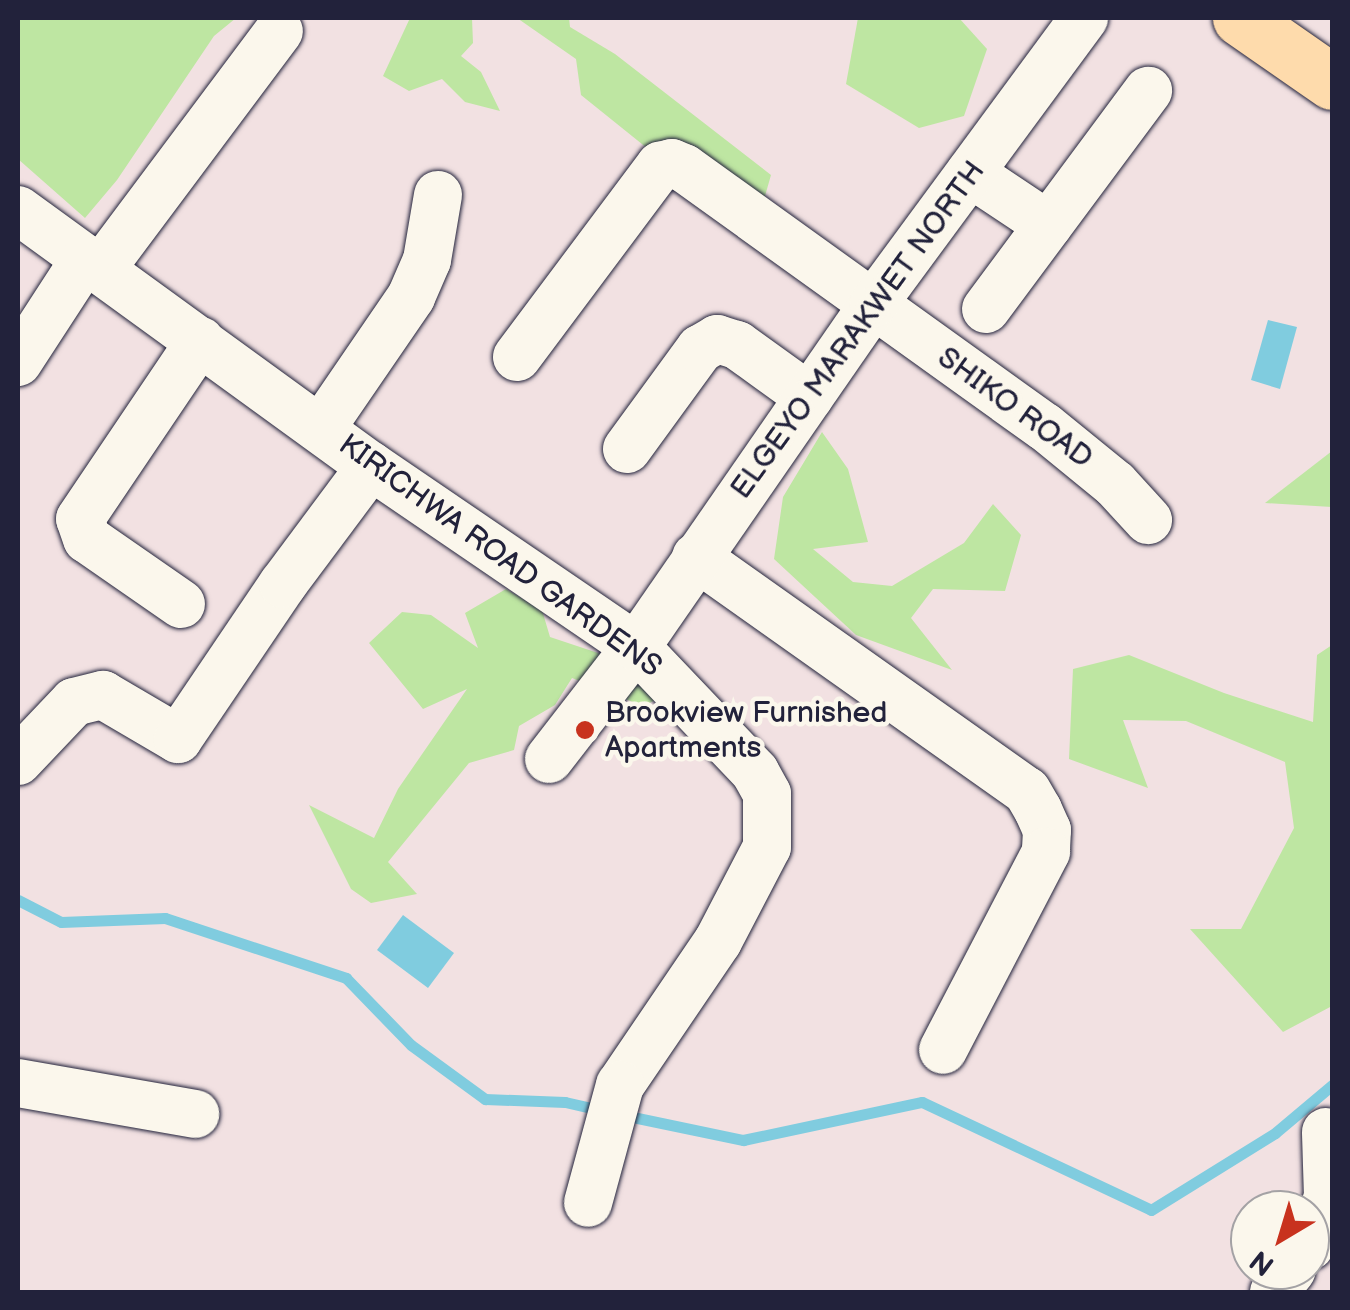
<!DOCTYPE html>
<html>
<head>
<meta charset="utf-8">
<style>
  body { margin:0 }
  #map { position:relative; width:1350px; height:1310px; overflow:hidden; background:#f2e1e2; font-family:"Balsamiq Sans",sans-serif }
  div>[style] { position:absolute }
  .green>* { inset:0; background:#bee6a2 }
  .water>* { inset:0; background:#80ccdf }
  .stream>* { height:11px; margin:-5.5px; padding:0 5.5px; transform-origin:5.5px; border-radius:5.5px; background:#80ccdf }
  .roads { filter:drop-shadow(0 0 2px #22223b) drop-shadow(0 0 2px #22223b) }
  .minor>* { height:48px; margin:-24px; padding:0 24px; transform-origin:24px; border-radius:24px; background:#fbf7ec }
  .major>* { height:55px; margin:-27.5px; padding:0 27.5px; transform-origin:27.5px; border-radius:27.5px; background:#fedbac }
  .dots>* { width:28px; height:28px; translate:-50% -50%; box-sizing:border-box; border:5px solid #fbf7ec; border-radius:50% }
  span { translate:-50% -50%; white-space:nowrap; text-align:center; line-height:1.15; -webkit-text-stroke:9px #fbf7ec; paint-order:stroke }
  .street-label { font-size:30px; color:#22223b }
  .poi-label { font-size:30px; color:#22223b }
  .left { translate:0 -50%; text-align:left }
  .frame { position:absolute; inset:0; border:20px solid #22223b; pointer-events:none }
  .north { position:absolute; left:1230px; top:1190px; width:100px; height:100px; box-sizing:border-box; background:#fbf7ec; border:2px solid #a4a2a5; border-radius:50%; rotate:218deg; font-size:28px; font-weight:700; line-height:40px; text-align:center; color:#22223b }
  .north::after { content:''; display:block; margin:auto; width:35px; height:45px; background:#c8321e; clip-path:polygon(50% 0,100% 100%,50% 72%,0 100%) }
</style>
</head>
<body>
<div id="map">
  <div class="green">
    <div style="clip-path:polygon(18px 18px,236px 18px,214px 36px,117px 180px,85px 218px,18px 159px)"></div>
    <div style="clip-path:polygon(410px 18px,472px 18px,473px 43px,461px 56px,481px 72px,500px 111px,465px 102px,442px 79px,409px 91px,383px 76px)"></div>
    <div style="clip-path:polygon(517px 18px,569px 18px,570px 27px,615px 54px,771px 175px,763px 203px,724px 210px,581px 95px,576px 59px)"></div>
    <div style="clip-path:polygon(858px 18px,959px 18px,987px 49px,964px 116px,919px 128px,846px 84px)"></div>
    <div style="clip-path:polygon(822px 432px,848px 469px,868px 542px,813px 549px,853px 582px,892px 586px,964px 543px,993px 504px,1021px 535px,1005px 591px,933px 589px,911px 618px,952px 670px,856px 635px,774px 559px,783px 497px)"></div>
    <div style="clip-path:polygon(1332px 451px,1332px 507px,1265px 503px)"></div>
    <div style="clip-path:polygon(506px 589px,542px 610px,550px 637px,598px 653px,666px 695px,643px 706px,572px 678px,555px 705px,519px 726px,514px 750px,469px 763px,388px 862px,417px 894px,371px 903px,351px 889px,309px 805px,374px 838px,398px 789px,467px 689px,423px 709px,369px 643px,402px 612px,431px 615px,478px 648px,465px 613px)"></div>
    <div style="clip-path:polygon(1332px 645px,1332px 1006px,1283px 1032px,1190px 929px,1241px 929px,1294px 828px,1285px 762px,1186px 721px,1123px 720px,1148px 788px,1069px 759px,1073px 669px,1129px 655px,1224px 693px,1313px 722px,1317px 655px)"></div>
  </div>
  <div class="water">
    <div style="clip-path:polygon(1268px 320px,1297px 327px,1280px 389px,1251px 380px)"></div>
    <div style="clip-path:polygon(403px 915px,454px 953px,428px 988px,377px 950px)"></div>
  </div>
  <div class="stream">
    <div style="left:18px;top:900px;width:48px;rotate:27.1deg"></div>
    <div style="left:61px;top:922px;width:104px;rotate:-2.2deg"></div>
    <div style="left:165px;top:918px;width:191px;rotate:18.3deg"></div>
    <div style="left:346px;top:978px;width:93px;rotate:45.9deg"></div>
    <div style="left:411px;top:1045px;width:92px;rotate:36.1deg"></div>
    <div style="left:485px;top:1099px;width:80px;rotate:2.1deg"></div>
    <div style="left:565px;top:1102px;width:41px;rotate:12.7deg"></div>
    <div style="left:623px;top:1115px;width:123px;rotate:11.8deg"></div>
    <div style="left:743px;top:1140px;width:183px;rotate:-12deg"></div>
    <div style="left:922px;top:1102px;width:253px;rotate:25.2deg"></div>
    <div style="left:1151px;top:1210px;width:146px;rotate:-31.8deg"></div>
    <div style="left:1275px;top:1133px;width:75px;rotate:-40.1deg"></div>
  </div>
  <div class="roads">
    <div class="minor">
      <div style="left:970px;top:173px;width:94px;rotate:33.7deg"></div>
      <div style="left:18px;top:210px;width:436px;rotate:36deg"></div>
      <div style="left:371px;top:466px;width:321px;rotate:34.3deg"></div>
      <div style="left:636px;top:647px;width:173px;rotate:46.4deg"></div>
      <div style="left:755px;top:772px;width:25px;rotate:61deg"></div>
      <div style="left:767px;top:794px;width:53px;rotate:90deg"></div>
      <div style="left:767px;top:847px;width:106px;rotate:117.5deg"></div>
      <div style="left:718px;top:941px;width:174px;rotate:124.2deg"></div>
      <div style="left:620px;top:1085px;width:122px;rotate:105.2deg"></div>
      <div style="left:101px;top:269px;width:297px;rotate:-53.2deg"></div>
      <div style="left:986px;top:309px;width:272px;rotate:-53.4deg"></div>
      <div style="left:517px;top:357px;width:239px;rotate:-53.2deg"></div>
      <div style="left:660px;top:166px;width:12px;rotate:-14deg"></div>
      <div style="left:672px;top:163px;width:13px;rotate:23deg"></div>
      <div style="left:684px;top:168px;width:444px;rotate:35.7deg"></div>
      <div style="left:1045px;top:427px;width:90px;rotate:39.2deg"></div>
      <div style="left:1115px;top:484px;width:49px;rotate:47.5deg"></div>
      <div style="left:18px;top:362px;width:123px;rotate:-57deg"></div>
      <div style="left:322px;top:427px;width:158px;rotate:-55.6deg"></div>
      <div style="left:411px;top:297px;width:40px;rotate:-66.6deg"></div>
      <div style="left:427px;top:260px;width:66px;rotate:-80.4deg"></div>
      <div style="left:627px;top:449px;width:124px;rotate:-53.9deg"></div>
      <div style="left:700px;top:349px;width:20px;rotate:-30deg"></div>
      <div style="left:717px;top:339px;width:21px;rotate:17deg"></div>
      <div style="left:737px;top:345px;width:89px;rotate:35.8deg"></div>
      <div style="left:696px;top:557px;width:405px;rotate:35.3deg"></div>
      <div style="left:1027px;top:791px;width:22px;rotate:60deg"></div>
      <div style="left:1038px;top:810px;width:22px;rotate:66deg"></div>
      <div style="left:1047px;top:830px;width:22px;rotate:93deg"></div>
      <div style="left:1046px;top:852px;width:223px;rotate:117.5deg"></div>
      <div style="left:181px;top:604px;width:114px;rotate:-145.3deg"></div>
      <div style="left:87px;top:539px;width:21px;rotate:-109deg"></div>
      <div style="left:80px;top:519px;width:215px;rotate:-56deg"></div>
      <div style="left:549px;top:759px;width:142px;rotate:-52.2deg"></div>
      <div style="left:636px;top:647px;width:418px;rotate:-55.3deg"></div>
      <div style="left:874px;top:303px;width:354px;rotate:-53.6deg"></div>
      <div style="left:18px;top:761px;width:81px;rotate:-46.5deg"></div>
      <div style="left:74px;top:702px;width:30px;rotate:-14deg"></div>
      <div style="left:103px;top:695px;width:87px;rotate:30.4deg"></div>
      <div style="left:178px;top:739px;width:187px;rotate:-55.9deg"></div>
      <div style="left:283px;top:584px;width:147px;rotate:-53.3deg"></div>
      <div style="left:18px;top:1083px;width:180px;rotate:9.9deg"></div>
      <div style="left:1310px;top:1246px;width:52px;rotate:-69.8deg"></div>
      <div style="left:1328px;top:1197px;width:65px;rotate:-91.8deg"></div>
      <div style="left:1274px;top:1292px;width:28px;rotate:-51deg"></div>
    </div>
    <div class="major">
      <div style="left:1240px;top:18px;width:112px;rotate:34.8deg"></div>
    </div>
  </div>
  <div class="dots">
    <div style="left:585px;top:730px;background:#c8321e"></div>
  </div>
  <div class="street-label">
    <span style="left:858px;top:330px;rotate:-54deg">ELGEYO MARAKWET NORTH</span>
    <span style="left:1015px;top:408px;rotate:36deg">SHIKO ROAD</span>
    <span style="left:500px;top:556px;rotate:36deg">KIRICHWA ROAD GARDENS</span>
  </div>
  <div class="poi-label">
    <span class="left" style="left:605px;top:730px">Brookview Furnished<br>Apartments</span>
  </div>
  <div class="frame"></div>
  <div class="north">N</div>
</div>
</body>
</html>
